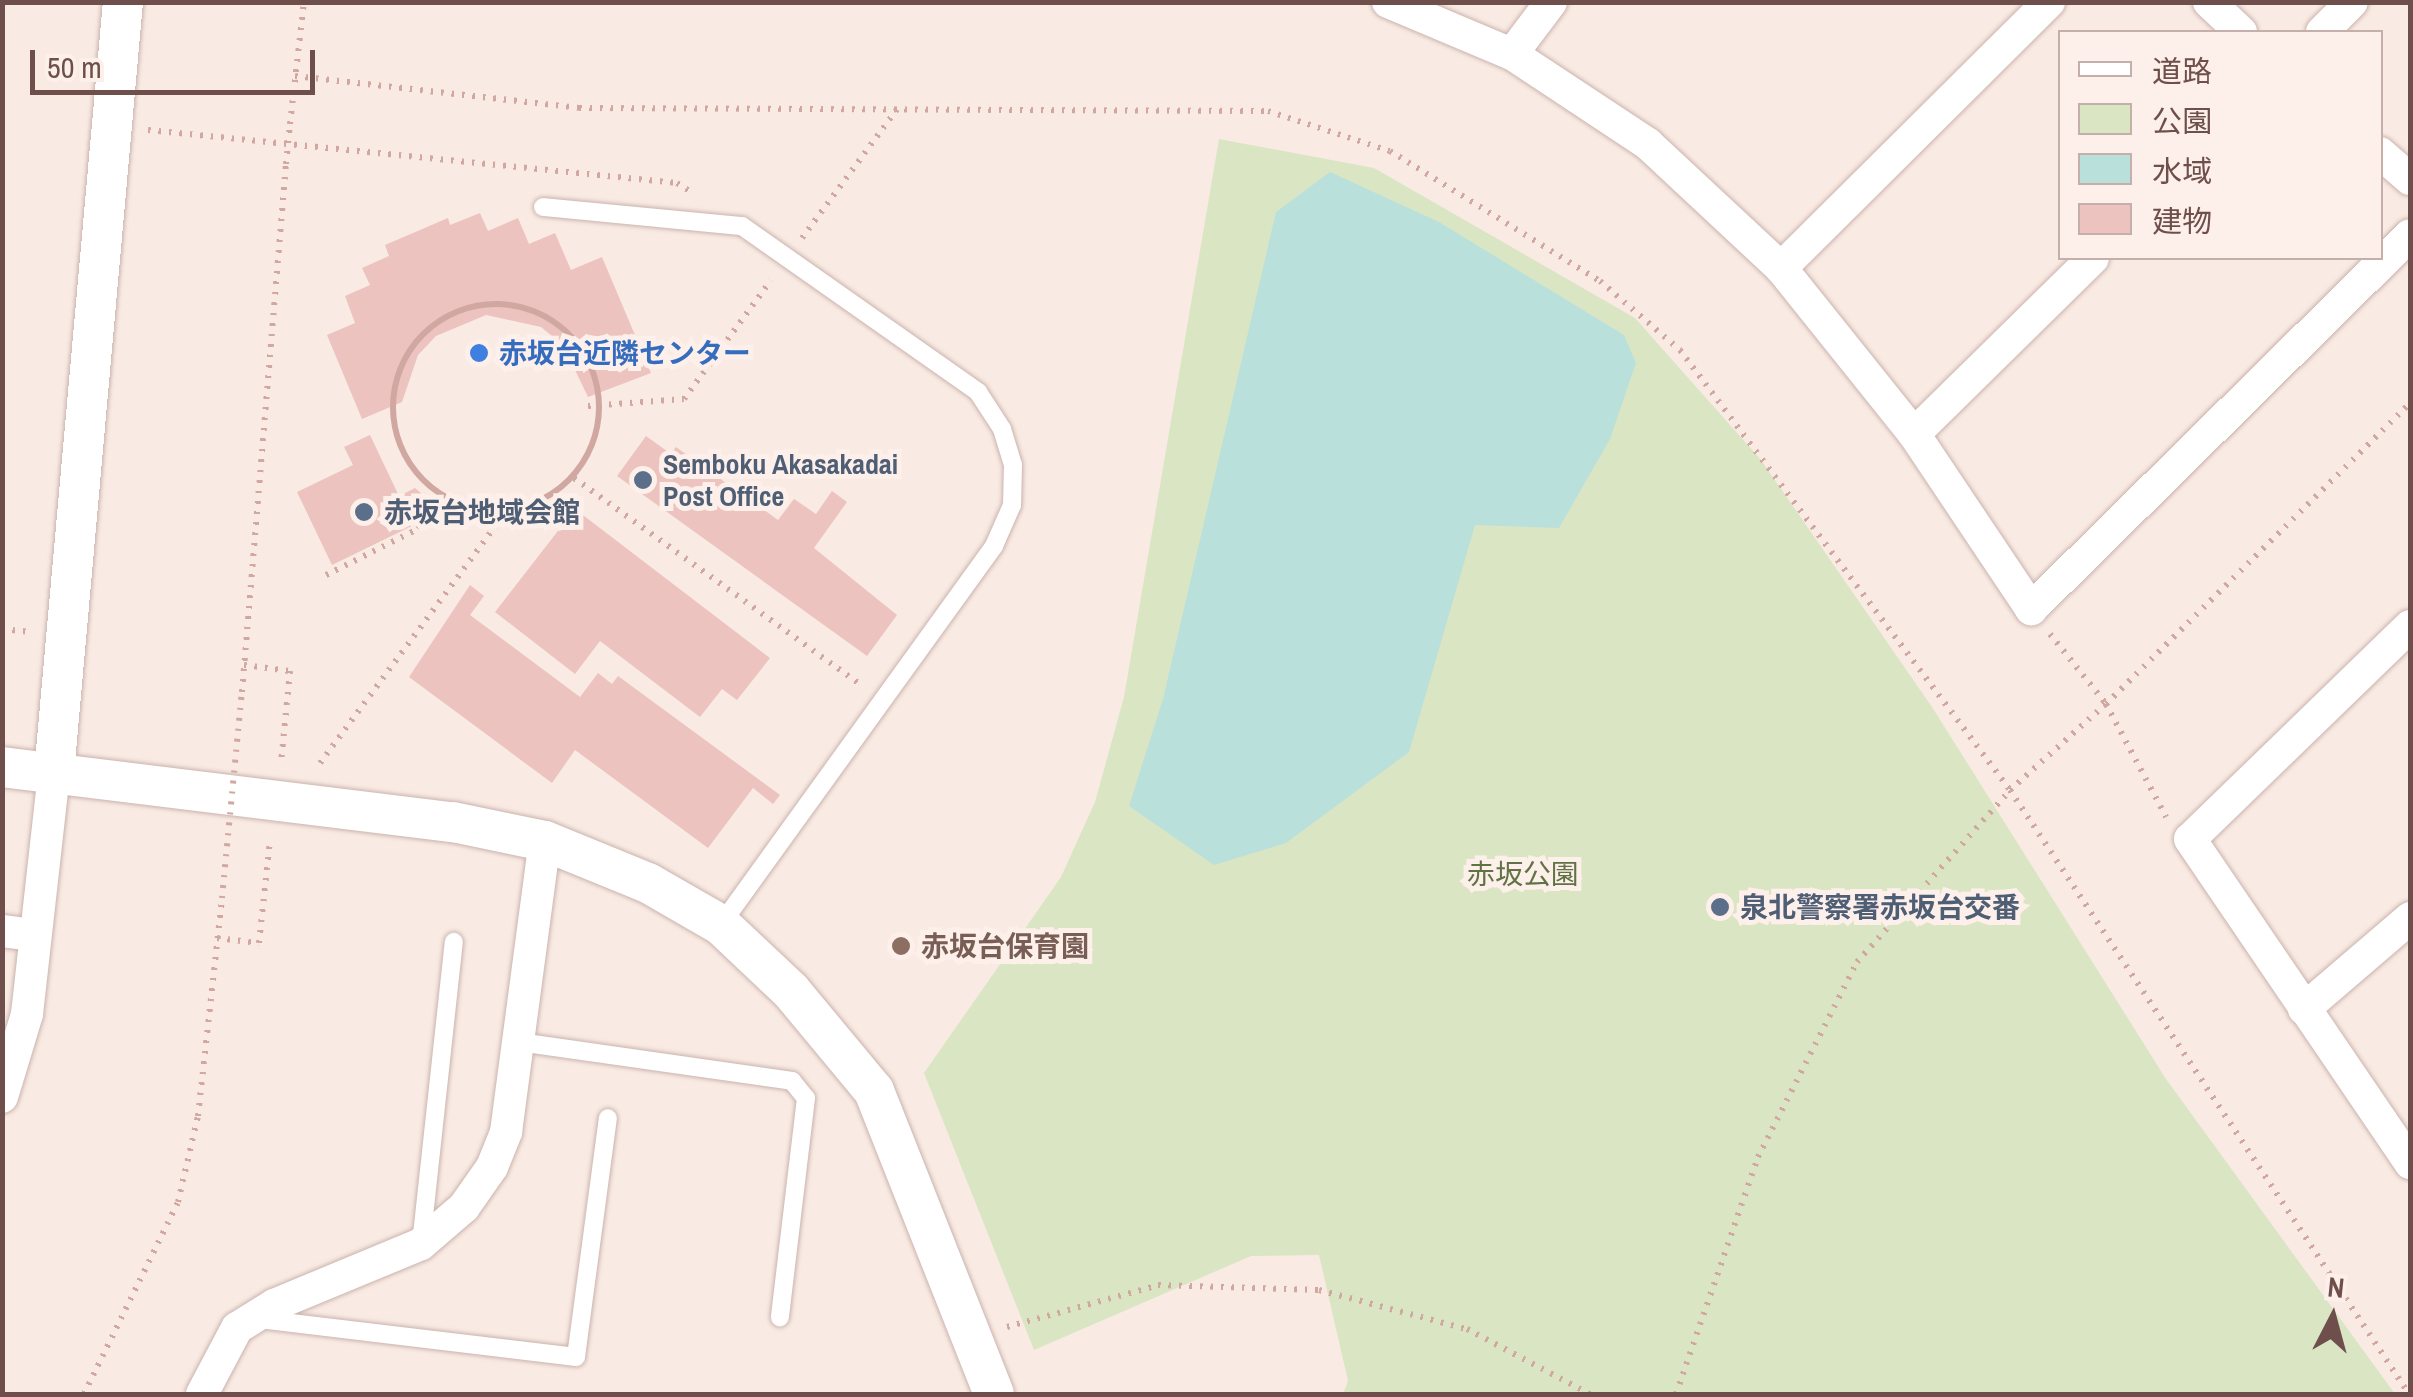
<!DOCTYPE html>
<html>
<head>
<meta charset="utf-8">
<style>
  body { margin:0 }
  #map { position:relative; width:2413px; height:1397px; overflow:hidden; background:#f9ebe3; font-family:"Archivo Narrow","Noto Sans JP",sans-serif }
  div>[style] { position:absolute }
  .green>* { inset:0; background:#dae5c4 }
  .water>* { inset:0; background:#bae0db }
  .building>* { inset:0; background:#ecc3be }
  .path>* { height:6px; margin-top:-3px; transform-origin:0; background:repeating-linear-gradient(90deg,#d0a7a1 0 2.5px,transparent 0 10.5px) }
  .path>.ring { margin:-3px; padding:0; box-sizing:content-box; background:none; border:6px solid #d0a7a1; border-radius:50% }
  .roads { filter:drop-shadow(0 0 2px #cbb3ae) drop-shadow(0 0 2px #cbb3ae) }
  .service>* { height:18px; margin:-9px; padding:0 9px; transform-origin:9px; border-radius:9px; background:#fff }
  .minor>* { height:32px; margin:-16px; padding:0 16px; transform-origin:16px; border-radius:16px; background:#fff }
  .tertiary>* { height:40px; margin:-20px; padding:0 20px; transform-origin:20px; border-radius:20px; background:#fff }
  .path-bridge>* { height:6px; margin-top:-3px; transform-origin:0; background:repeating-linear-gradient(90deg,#d0a7a1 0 2.5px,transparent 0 10.5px) }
  .dots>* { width:28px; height:28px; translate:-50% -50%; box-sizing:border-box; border:5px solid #fdefe9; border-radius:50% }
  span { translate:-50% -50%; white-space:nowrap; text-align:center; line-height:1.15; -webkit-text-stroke:10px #fdefe9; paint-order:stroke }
  .shop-label { font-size:28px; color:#366cbe; font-weight:700 }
  .left { translate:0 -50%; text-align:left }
  .service-label { font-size:28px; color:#4e5e75; font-weight:700 }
  .park-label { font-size:28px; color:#5f7345 }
  .education-label { font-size:28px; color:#785e54; font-weight:700 }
  .frame { position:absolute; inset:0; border:5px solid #6e4f4c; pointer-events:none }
  .legend { position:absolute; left:2058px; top:30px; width:325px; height:230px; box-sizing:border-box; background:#fdefe9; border:2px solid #c4afaa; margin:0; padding:12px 18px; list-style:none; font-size:30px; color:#6e4f4c }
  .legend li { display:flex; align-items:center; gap:20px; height:50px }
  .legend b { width:50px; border:2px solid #c4afaa }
  .north { position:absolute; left:2283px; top:1267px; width:100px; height:100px; -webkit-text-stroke:8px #fdefe9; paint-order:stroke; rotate:6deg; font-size:28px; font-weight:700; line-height:40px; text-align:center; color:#6e4f4c }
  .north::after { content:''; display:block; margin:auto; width:35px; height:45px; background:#6e4f4c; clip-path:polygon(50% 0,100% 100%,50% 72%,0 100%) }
  .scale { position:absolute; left:30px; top:50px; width:285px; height:45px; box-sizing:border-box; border:5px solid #6e4f4c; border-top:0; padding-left:12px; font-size:30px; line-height:35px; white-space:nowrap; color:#6e4f4c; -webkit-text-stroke:8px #fdefe9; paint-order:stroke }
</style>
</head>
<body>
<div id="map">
  <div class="green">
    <div style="clip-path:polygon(1219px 139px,1374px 168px,1635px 318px,1761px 460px,1932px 707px,2166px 1079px,2395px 1394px,1343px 1394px,1348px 1381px,1319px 1255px,1251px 1256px,1034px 1350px,924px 1073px,1061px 877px,1095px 802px,1124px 697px)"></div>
  </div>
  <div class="water">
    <div style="clip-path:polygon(1330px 172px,1439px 222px,1624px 335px,1636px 363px,1610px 439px,1559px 528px,1475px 525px,1409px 752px,1286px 843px,1214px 865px,1129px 806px,1163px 699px,1276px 212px)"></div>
  </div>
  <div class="building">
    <div style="clip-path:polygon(480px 213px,488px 231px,518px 218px,529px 244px,555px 233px,571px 270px,602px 257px,651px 373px,588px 397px,563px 345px,541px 327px,486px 315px,436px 336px,418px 355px,402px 402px,362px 419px,327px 335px,355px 323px,345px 296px,370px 285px,362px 268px,389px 256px,385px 245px,448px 218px,450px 225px)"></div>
    <div style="clip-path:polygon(370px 435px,399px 496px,415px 488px,428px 499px,414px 525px,332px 565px,297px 492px,353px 465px,344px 447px)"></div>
    <div style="clip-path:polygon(646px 436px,671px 454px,676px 447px,778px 520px,794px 499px,816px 514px,832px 491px,847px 502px,814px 548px,897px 615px,867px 656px,617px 476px)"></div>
    <div style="clip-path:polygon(575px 509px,770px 658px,737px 700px,722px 689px,700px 717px,600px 641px,575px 674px,495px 612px)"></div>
    <div style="clip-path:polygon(470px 585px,484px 596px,470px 615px,580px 697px,598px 673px,612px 684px,618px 676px,780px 795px,773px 804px,753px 788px,708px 848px,575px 750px,552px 783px,409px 677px)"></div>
  </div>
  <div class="path">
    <div style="left:295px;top:76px;width:286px;rotate:6.4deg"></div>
    <div style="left:579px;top:108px;width:689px;rotate:0.25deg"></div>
    <div style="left:1268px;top:111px;width:128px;rotate:18.2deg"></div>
    <div style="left:1390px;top:151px;width:247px;rotate:31.8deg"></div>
    <div style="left:1600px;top:281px;width:106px;rotate:40.8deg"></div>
    <div style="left:1680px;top:350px;width:550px;rotate:53.13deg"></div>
    <div style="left:2010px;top:790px;width:724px;rotate:56.55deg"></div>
    <div style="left:290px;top:124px;width:123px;rotate:-83.5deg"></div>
    <div style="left:148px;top:130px;width:532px;rotate:5.72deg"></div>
    <div style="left:677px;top:183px;width:17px;rotate:33deg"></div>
    <div style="left:802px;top:238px;width:160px;rotate:-53.6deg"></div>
    <div class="ring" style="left:393px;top:304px;width:200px;height:200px"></div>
    <div style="left:588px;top:406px;width:96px;rotate:-4.2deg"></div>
    <div style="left:684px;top:399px;width:147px;rotate:-53.8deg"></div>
    <div style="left:574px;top:478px;width:355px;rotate:35.8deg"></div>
    <div style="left:326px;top:575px;width:103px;rotate:-26.6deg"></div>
    <div style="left:418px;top:529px;width:40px;rotate:-51deg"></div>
    <div style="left:2px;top:629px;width:29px;rotate:6deg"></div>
    <div style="left:2050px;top:634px;width:90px;rotate:51.3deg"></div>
    <div style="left:2106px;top:704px;width:128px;rotate:62deg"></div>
    <div style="left:244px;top:665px;width:46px;rotate:7.4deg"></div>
    <div style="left:290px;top:671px;width:92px;rotate:95.6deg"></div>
    <div style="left:242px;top:692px;width:530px;rotate:-85.24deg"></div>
    <div style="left:320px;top:763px;width:317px;rotate:-53.5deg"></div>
    <div style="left:217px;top:938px;width:42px;rotate:6.8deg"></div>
    <div style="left:259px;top:943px;width:104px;rotate:-83.9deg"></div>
    <div style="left:1007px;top:1327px;width:157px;rotate:-15.5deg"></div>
    <div style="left:1158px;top:1285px;width:161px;rotate:1.8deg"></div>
    <div style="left:1319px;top:1290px;width:153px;rotate:14.8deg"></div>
    <div style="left:1467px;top:1329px;width:139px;rotate:27.9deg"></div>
    <div style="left:84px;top:1394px;width:214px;rotate:-63.9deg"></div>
    <div style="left:178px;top:1202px;width:88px;rotate:-76.9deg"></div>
    <div style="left:198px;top:1116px;width:219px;rotate:-83.7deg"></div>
    <div style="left:1676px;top:1394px;width:251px;rotate:-70.9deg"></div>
    <div style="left:1758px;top:1157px;width:219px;rotate:-63.1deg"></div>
    <div style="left:1857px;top:962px;width:230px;rotate:-48.3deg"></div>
    <div style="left:2010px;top:790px;width:129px;rotate:-41.9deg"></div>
    <div style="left:2106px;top:704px;width:428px;rotate:-44.7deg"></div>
  </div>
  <div class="roads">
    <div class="service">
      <div style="left:543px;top:207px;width:200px;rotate:5.5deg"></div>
      <div style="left:742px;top:226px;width:289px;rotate:35.1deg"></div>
      <div style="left:978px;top:392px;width:44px;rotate:57deg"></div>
      <div style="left:1002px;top:429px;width:38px;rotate:73deg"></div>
      <div style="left:1013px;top:465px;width:40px;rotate:91.4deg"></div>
      <div style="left:1012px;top:505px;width:45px;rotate:113.7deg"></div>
      <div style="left:994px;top:546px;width:467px;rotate:125.8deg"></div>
      <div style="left:519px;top:1042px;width:276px;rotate:8.1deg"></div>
      <div style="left:792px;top:1081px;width:22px;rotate:51deg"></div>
      <div style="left:806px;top:1098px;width:221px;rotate:96.8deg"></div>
      <div style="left:421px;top:1244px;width:304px;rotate:-83.8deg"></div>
      <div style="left:258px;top:1319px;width:320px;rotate:6.8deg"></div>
      <div style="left:576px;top:1357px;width:241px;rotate:-82.4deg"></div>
    </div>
    <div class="minor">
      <div style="left:1388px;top:2px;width:134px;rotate:22.8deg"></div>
      <div style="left:1512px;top:54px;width:163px;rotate:33.5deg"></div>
      <div style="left:1648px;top:144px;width:182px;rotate:43deg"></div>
      <div style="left:1781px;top:268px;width:213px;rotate:51.3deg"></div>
      <div style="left:1914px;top:434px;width:211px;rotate:56.2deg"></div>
      <div style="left:2031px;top:609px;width:532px;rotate:-44.62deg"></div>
      <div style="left:2209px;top:2px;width:44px;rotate:43.2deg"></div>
      <div style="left:2322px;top:32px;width:42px;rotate:-45deg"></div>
      <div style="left:1512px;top:54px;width:65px;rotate:-53.1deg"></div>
      <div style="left:2380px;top:153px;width:40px;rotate:41deg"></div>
      <div style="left:1781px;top:268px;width:378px;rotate:-44.8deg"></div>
      <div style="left:1914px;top:434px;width:251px;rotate:-44.5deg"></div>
      <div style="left:2410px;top:626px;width:306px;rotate:135.9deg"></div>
      <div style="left:2190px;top:839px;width:392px;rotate:55.8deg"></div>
      <div style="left:2px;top:931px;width:33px;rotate:7deg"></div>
      <div style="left:2304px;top:1009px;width:140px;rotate:-40.6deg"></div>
      <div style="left:2px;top:1097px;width:87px;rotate:-73.2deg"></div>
      <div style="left:27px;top:1014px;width:243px;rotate:-83.6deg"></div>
      <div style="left:202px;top:1394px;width:75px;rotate:-62.1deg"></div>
      <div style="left:237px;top:1328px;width:44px;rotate:-31.9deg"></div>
      <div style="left:274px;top:1305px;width:159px;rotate:-22.5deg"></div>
      <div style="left:421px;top:1244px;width:57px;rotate:-40.7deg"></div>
      <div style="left:464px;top:1207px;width:49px;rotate:-55deg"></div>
      <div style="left:492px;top:1167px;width:38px;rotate:-68deg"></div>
      <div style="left:506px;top:1132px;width:294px;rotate:-82.4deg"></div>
    </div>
    <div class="tertiary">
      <div style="left:2px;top:767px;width:454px;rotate:7deg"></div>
      <div style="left:453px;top:822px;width:94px;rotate:11.7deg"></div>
      <div style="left:545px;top:841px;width:111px;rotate:22.2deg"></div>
      <div style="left:648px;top:883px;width:84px;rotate:29.9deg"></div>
      <div style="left:721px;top:925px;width:96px;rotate:43.3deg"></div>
      <div style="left:791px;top:991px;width:130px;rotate:50.3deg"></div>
      <div style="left:874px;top:1091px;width:326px;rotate:68.4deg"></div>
      <div style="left:54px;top:773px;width:774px;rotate:-84.89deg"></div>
    </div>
  </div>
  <div class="path-bridge">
    <div style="left:286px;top:164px;width:40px;rotate:-84.3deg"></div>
    <div style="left:222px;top:898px;width:207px;rotate:-84.5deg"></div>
  </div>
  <div class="dots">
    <div style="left:479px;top:353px;background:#3f7fe0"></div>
    <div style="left:643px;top:480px;background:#5c6f8a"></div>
    <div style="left:364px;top:512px;background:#5c6f8a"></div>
    <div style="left:1720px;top:907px;background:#5c6f8a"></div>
    <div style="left:901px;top:946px;background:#8d6e63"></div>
  </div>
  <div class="shop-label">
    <span class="left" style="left:499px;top:353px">赤坂台近隣センター</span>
  </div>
  <div class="service-label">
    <span class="left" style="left:663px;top:480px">Semboku Akasakadai<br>Post Office</span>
    <span class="left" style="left:384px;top:512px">赤坂台地域会館</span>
    <span class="left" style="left:1740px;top:907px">泉北警察署赤坂台交番</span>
  </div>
  <div class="park-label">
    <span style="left:1523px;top:874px">赤坂公園</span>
  </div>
  <div class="education-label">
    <span class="left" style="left:921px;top:946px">赤坂台保育園</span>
  </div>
  <div class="frame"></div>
  <ul class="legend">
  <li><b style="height:12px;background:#fff"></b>道路</li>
  <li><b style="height:28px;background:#dae5c4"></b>公園</li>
  <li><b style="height:28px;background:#bae0db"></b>水域</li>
  <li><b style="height:28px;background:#ecc3be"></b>建物</li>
  </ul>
  <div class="north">N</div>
  <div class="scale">50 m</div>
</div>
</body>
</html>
